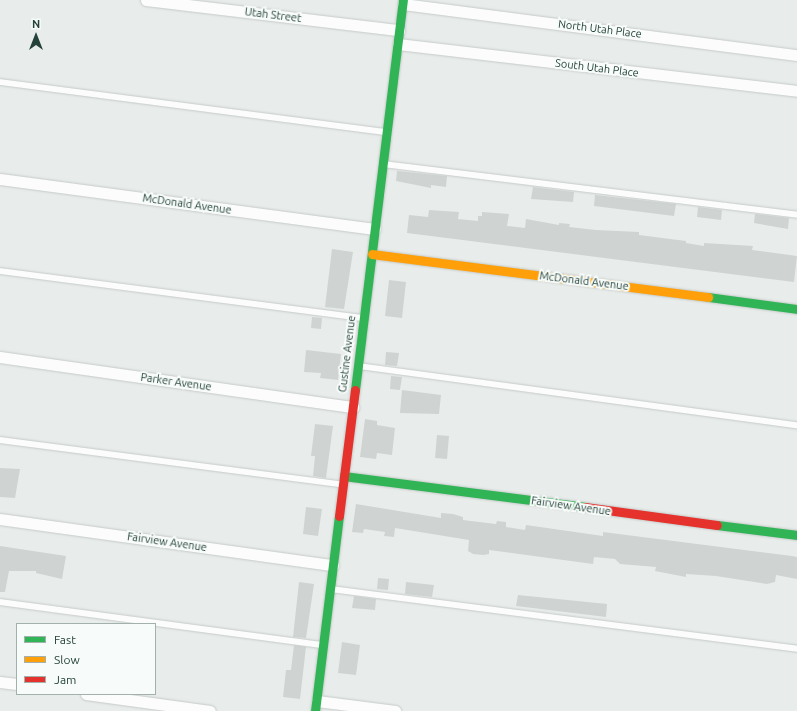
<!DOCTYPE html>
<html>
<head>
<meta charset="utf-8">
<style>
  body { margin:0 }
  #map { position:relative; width:797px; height:711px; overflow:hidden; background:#e8edeb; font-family:Ubuntu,sans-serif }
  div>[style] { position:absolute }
  .building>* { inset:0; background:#cfd4d2 }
  .roads { filter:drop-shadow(0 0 1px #c5cac8) drop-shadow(0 0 1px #c5cac8) }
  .lane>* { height:5.5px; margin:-2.75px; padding:0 2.75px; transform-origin:2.75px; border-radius:2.75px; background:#fcfcfc }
  .street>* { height:11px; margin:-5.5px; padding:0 5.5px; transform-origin:5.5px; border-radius:5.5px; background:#fcfcfc }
  .fast>* { height:9px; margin:-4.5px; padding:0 4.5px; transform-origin:4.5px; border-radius:4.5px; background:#30b455 }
  .slow>* { height:9px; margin:-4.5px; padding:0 4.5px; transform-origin:4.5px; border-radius:4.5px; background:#ff9f0a }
  .jam>* { height:9px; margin:-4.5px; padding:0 4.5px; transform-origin:4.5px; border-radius:4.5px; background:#e5322d }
  span { translate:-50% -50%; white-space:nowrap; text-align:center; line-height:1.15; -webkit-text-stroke:4px #f7fbf9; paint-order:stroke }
  .street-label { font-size:11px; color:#24423a }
  .legend { position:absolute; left:16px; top:623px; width:140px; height:72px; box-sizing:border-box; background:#f7fbf9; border:1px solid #a3b1ad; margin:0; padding:5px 7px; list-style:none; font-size:12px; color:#24423a }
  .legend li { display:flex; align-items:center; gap:8px; height:20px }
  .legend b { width:20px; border:1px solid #a3b1ad }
  .north { position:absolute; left:16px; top:16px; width:40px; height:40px; -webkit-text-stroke:3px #f7fbf9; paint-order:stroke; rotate:0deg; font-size:11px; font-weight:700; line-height:16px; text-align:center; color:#24423a }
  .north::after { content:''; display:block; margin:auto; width:14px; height:18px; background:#24423a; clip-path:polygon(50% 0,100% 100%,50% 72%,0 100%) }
</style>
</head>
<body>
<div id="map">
  <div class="building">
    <div style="clip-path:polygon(397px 171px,447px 176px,446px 187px,431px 185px,431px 188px,396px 181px)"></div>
    <div style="clip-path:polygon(533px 187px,574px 192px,573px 202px,531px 199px)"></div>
    <div style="clip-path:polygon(595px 195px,676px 204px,674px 216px,594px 206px)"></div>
    <div style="clip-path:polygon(698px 207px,722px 210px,721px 220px,697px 217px)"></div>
    <div style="clip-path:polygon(429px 210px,459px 212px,458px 219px,478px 221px,478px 216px,482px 216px,482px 212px,509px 214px,507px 226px,525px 228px,526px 219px,559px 225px,559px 223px,570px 224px,569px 227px,596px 230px,639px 232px,639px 235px,686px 241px,686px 243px,704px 246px,704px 243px,753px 246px,752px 250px,797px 256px,794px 282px,407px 233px,409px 215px,428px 217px)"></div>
    <div style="clip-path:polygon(755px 214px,789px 218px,788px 229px,754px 223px)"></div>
    <div style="clip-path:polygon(332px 249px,353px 252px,344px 309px,325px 307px)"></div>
    <div style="clip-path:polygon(389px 280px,406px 282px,402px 318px,385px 316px)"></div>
    <div style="clip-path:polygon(312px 317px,322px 318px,321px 329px,311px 328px)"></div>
    <div style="clip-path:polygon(306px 350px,341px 354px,338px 380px,320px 378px,321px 373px,304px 372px)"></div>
    <div style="clip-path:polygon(386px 352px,399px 353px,397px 366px,385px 365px)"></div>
    <div style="clip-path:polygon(391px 376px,402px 377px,400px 390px,390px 389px)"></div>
    <div style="clip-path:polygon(402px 390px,441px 395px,439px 414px,400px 413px)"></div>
    <div style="clip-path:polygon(365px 419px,377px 421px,377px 425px,395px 428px,392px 455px,377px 453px,376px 459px,360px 457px)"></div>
    <div style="clip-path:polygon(315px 424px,333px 426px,326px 478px,313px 476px,315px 456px,311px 456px)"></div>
    <div style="clip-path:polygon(437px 435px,449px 436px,447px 459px,435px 458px)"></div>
    <div style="clip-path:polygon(0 468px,20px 469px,15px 498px,0 497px)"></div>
    <div style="clip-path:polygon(356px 504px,441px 518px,441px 513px,453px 514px,463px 517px,463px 520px,496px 524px,497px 521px,506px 522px,506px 527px,525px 530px,526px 525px,603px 536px,603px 532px,792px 556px,797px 557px,797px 579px,776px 575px,775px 582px,767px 584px,716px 576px,686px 574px,686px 577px,655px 571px,656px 567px,620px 564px,615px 559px,594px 557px,593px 564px,489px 550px,489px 554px,483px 555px,473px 554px,468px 551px,469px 540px,395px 528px,394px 537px,384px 536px,385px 532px,364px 529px,363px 533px,352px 532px)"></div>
    <div style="clip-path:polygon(306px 507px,322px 509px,318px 536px,303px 534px)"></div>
    <div style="clip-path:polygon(0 546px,66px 556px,62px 579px,36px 573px,36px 571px,9px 571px,5px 592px,0 592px)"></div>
    <div style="clip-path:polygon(378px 578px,389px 579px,388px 590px,377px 589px)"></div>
    <div style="clip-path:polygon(299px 582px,314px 584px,306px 638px,293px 637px)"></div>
    <div style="clip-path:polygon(406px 582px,434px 585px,432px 597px,405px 594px)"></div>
    <div style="clip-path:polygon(518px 595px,607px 604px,606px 617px,516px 606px)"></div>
    <div style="clip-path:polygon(354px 596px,376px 599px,375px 610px,352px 608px)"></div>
    <div style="clip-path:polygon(342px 642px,360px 645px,356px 675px,338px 673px)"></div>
    <div style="clip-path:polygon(294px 645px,306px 647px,300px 699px,283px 697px,286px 670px,291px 670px)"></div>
  </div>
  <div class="roads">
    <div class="lane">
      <div style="left:0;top:82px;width:387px;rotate:7.4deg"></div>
      <div style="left:384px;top:164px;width:416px;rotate:7deg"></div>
      <div style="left:0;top:271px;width:366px;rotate:7.4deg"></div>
      <div style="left:359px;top:366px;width:442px;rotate:7.7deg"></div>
      <div style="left:0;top:440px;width:344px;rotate:7.4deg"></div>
      <div style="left:331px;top:589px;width:470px;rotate:7.3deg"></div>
      <div style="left:0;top:602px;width:326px;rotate:7.6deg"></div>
    </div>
    <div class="street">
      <div style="left:146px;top:0;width:255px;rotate:6.8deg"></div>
      <div style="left:403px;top:4px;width:397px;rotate:7.4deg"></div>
      <div style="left:398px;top:44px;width:402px;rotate:6.7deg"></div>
      <div style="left:0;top:179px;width:378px;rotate:7.6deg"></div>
      <div style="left:0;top:357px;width:357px;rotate:8.1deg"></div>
      <div style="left:0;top:519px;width:336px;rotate:7.9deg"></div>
      <div style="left:0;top:682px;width:17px;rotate:7deg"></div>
      <div style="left:86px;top:694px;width:125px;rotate:7.8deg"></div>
      <div style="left:317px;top:701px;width:79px;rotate:7.3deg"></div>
    </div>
    <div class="fast">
      <div style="left:708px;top:297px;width:90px;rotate:7.7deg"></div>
      <div style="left:355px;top:390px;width:393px;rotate:-83deg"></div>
      <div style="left:344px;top:476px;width:243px;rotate:7.3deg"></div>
      <div style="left:717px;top:525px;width:81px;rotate:7.1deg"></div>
      <div style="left:315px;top:711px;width:196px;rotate:-83deg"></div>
    </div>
    <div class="slow">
      <div style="left:372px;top:254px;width:339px;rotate:7.3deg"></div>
    </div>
    <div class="jam">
      <div style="left:585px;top:507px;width:133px;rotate:7.8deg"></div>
      <div style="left:339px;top:516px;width:127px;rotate:-82.8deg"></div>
    </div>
  </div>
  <div class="street-label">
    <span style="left:273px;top:15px;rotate:7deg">Utah Street</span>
    <span style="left:600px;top:29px;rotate:7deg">North Utah Place</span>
    <span style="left:597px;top:68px;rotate:7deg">South Utah Place</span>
    <span style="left:187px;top:204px;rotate:8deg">McDonald Avenue</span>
    <span style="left:584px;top:281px;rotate:7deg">McDonald Avenue</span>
    <span style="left:347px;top:354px;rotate:-83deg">Gustine Avenue</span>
    <span style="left:176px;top:382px;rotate:8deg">Parker Avenue</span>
    <span style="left:571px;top:506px;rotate:8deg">Fairview Avenue</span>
    <span style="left:167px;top:542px;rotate:8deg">Fairview Avenue</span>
  </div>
  <ul class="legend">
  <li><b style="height:5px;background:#30b455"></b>Fast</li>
  <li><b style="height:5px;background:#ff9f0a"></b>Slow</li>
  <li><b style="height:5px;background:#e5322d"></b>Jam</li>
  </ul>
  <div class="north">N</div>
</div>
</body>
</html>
